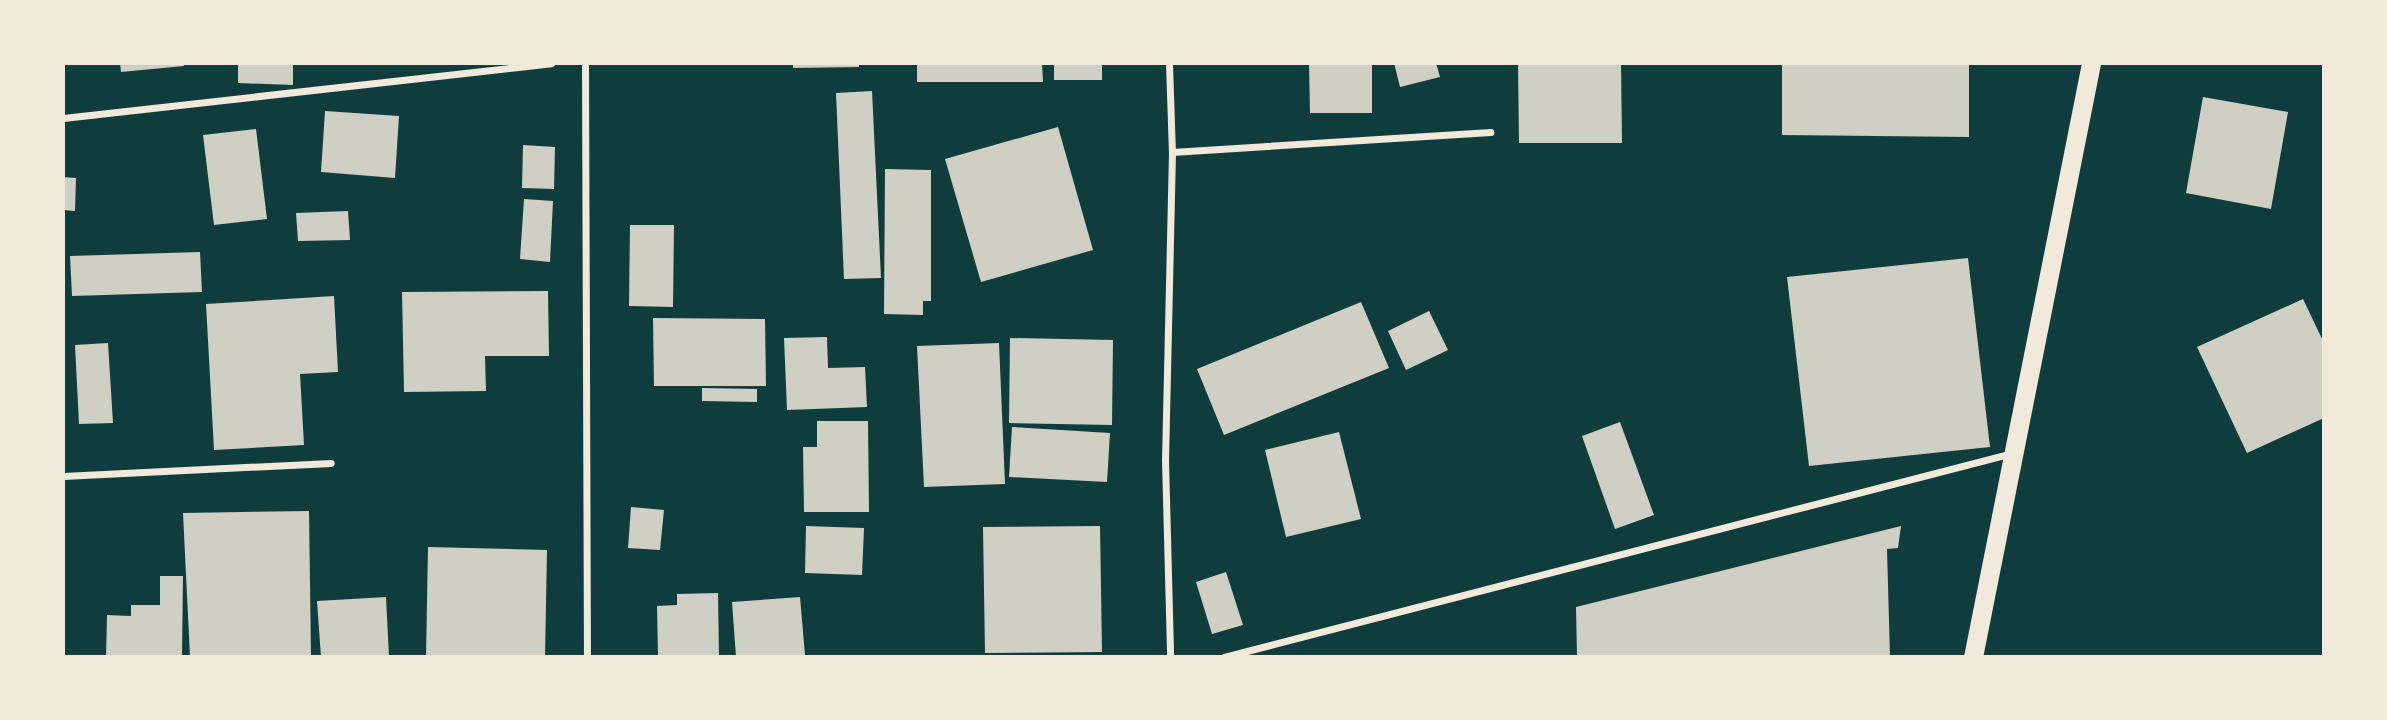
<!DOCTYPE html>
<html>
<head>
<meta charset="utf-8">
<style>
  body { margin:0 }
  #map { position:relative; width:2387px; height:720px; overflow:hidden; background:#0f3d3e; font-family:Commissioner,sans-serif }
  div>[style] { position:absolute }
  .building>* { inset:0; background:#cfcfc3 }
  .minor>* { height:7px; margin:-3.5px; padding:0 3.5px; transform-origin:3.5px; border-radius:3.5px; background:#f1e9da }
  .trunk>* { height:19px; margin:-9.5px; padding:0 9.5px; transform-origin:9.5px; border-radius:9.5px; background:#f1e9da }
  span { translate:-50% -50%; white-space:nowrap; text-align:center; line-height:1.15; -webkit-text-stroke:5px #f1e9da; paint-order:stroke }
  .frame { position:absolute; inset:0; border:65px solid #f1e9da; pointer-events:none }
</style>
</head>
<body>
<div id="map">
  <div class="building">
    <div style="clip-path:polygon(120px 63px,183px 63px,184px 66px,121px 72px)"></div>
    <div style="clip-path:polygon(238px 63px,293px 63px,293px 85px,238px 83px)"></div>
    <div style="clip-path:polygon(793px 63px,859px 63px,859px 67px,793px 68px)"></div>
    <div style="clip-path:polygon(917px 63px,1042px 63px,1043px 82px,917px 82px)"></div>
    <div style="clip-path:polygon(1054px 63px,1102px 63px,1102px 80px,1054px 80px)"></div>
    <div style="clip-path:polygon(1309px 63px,1372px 63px,1372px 113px,1310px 113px)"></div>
    <div style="clip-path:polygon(1394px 63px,1436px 63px,1440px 77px,1400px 87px)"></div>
    <div style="clip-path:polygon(1518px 63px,1621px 63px,1622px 143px,1519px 143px)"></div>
    <div style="clip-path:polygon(1782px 63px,1969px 63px,1969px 137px,1782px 135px)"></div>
    <div style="clip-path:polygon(872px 91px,881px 278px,844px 279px,836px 93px)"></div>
    <div style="clip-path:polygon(2203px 97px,2288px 112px,2271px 209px,2186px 193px)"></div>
    <div style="clip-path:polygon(325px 111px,399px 116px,395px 178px,321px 172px)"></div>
    <div style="clip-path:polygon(1058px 127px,1093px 250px,981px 282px,945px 159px)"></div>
    <div style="clip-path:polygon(256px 129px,267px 219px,214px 225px,203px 135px)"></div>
    <div style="clip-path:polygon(523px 145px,555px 147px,554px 189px,522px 188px)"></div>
    <div style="clip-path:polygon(885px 169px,931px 170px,931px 301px,923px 301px,923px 315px,884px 314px)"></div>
    <div style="clip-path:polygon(63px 177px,76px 178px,75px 211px,63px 210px)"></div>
    <div style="clip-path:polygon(524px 199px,553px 201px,550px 262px,520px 259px)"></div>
    <div style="clip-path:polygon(348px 211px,350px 240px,298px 241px,296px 213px)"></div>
    <div style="clip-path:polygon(630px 225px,674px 225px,673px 307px,629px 306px)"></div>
    <div style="clip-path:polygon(200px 252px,202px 292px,72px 296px,70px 256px)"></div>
    <div style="clip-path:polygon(1968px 258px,1990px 447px,1809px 466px,1787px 277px)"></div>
    <div style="clip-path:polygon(548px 291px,549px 356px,485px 356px,486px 391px,404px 392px,402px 292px)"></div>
    <div style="clip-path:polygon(334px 296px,338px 372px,300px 374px,304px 445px,214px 450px,206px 304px)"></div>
    <div style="clip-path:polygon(2303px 299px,2324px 343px,2324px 418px,2247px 453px,2197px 347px)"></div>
    <div style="clip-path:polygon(1361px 302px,1389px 368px,1224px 435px,1197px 369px)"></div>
    <div style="clip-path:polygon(1429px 311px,1448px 350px,1406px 370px,1388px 331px)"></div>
    <div style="clip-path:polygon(653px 318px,765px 319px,766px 386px,654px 386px)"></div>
    <div style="clip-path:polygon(827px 337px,828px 368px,865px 367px,867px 407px,787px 410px,784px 338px)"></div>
    <div style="clip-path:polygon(1010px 338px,1113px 340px,1112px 425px,1009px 423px)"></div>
    <div style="clip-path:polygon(108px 343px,113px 423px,79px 424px,75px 345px)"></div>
    <div style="clip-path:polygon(999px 343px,1005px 484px,924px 487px,917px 346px)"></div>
    <div style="clip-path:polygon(702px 388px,757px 389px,757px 402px,702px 401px)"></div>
    <div style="clip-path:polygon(817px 421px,868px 421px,869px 512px,804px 512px,803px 447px,817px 447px)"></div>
    <div style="clip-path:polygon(1620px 422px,1654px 515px,1615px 529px,1582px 436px)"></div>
    <div style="clip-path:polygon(1012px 427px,1110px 433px,1107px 482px,1009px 477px)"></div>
    <div style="clip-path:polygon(1339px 432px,1361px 519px,1286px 537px,1265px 450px)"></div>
    <div style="clip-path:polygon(631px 507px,664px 510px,660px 550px,628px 548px)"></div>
    <div style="clip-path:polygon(309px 511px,311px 657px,190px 657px,183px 513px)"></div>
    <div style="clip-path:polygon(806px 526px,864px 528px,862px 575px,805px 573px)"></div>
    <div style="clip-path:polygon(1100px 526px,1102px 652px,985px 653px,983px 527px)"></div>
    <div style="clip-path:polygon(1901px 526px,1898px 548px,1887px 549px,1890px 657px,1577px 657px,1576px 607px)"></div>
    <div style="clip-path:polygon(428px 547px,547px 550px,545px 657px,426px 657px)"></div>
    <div style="clip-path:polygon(1226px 572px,1243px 625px,1212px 634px,1196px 582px)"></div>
    <div style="clip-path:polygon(160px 576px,183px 576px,182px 657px,106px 657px,107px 615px,131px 616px,131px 605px,160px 605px)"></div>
    <div style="clip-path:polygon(718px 593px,719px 657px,658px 657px,657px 606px,677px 605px,677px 594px)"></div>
    <div style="clip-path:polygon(386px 597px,389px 657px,321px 657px,317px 601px)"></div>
    <div style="clip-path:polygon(800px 597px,805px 655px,736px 657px,732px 602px)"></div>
  </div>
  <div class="minor">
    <div style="left:585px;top:63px;width:594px;rotate:89.81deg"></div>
    <div style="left:1169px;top:63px;width:89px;rotate:88.1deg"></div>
    <div style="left:1172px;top:152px;width:308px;rotate:91.3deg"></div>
    <div style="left:1165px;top:460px;width:197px;rotate:88.5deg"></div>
    <div style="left:63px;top:118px;width:491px;rotate:-6.4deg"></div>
    <div style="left:1172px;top:152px;width:319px;rotate:-3.6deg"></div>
    <div style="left:63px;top:476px;width:268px;rotate:-2.8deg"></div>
    <div style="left:1224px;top:657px;width:814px;rotate:-14.51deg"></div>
  </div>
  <div class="trunk">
    <div style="left:1973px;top:657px;width:606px;rotate:-78.76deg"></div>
  </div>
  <div class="frame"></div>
</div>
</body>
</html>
